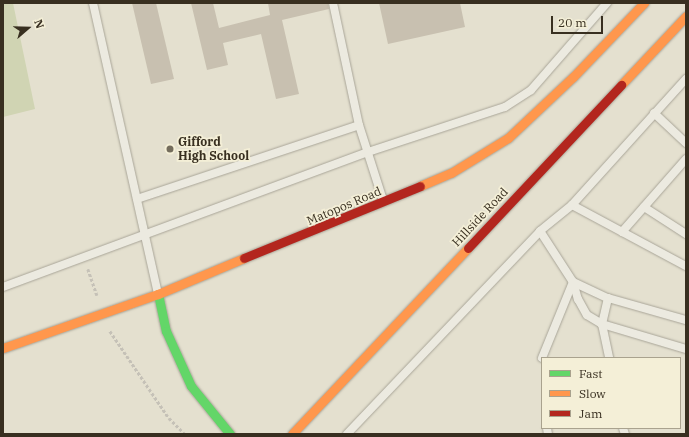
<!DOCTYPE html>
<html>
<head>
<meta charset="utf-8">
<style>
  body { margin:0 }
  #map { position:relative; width:689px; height:437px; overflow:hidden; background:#e4e0cf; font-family:"IBM Plex Serif",serif }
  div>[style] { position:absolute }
  .green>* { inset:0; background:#d0d4b3 }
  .building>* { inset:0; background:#c8c0b0 }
  .path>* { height:2.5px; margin-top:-1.25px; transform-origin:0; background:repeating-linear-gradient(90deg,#c5c1b7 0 3px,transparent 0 5px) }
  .roads { filter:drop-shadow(0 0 1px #a9a598) drop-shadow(0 0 1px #a9a598) }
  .lane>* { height:8px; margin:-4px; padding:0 4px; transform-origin:4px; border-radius:4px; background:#eceae0 }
  .fast>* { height:9px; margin:-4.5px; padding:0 4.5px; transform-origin:4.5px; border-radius:4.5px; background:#63d668 }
  .slow>* { height:9px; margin:-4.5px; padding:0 4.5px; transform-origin:4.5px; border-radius:4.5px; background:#ff974d }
  .jam>* { height:9px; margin:-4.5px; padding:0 4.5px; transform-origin:4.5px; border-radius:4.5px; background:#b3261e }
  .dots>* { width:11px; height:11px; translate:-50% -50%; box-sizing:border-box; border:2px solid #f4efd7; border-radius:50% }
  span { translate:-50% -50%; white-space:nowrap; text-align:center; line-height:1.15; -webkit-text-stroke:3.5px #f4efd7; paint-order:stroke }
  .poi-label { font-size:12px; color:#382f20; font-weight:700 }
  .left { translate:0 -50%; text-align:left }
  .street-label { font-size:12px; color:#382f20 }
  .frame { position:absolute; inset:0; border:4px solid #382f20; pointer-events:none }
  .legend { position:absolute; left:541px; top:357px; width:140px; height:72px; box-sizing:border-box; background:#f4efd7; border:1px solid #a9a28e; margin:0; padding:5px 7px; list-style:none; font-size:12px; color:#382f20 }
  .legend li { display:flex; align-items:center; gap:8px; height:20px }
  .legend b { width:20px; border:1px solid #a9a28e }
  .north { position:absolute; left:8px; top:8px; width:40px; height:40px; -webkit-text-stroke:3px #f4efd7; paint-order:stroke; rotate:70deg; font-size:11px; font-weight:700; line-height:16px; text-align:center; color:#382f20 }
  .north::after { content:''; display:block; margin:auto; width:14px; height:18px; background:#382f20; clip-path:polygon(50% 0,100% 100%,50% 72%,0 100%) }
  .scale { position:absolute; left:551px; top:16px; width:52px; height:18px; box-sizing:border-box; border:2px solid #382f20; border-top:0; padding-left:5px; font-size:12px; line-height:14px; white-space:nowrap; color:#382f20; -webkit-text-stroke:3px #f4efd7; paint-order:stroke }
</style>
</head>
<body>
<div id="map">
  <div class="green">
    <div style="clip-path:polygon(3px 3px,13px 3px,35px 109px,3px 117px)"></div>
  </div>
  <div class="building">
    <div style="clip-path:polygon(132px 3px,156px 3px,174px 79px,151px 84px)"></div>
    <div style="clip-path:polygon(191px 3px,213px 3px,219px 28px,270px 15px,268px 3px,328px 3px,329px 9px,282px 20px,299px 94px,276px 99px,261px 34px,223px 43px,228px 65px,207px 70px)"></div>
    <div style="clip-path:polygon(379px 3px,460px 3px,465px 27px,388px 44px)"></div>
  </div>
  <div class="path">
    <div style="left:88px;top:269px;width:28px;rotate:71deg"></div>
    <div style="left:110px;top:331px;width:105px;rotate:55.9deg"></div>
    <div style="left:169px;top:418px;width:23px;rotate:45deg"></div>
  </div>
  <div class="roads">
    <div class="lane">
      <div style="left:93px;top:3px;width:297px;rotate:77.4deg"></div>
      <div style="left:333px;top:3px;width:125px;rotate:78deg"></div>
      <div style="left:359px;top:125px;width:79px;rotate:72.3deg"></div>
      <div style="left:654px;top:113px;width:44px;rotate:43.2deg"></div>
      <div style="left:137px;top:199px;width:234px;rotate:-18.4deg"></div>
      <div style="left:572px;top:205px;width:129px;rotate:28.2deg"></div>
      <div style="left:644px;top:207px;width:50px;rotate:32.7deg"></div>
      <div style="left:540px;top:231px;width:61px;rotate:57.1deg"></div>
      <div style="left:573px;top:282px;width:38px;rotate:25deg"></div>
      <div style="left:608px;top:298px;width:81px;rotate:15.8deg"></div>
      <div style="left:622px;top:232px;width:97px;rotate:-48.8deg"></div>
      <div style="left:573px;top:282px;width:18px;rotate:74deg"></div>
      <div style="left:578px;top:299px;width:18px;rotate:61deg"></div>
      <div style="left:587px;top:315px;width:17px;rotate:31deg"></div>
      <div style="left:602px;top:324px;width:88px;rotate:16.6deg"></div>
      <div style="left:3px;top:287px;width:389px;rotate:-20.3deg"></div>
      <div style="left:368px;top:152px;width:144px;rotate:-18.2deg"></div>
      <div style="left:505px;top:107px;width:31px;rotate:-33deg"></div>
      <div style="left:531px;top:90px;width:116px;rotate:-48.9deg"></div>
      <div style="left:608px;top:298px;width:27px;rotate:103deg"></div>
      <div style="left:602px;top:324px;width:35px;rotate:78deg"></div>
      <div style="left:542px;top:358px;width:82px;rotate:-67.8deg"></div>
      <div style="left:547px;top:428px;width:6px;rotate:81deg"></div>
      <div style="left:623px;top:428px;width:6px;rotate:72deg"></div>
      <div style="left:347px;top:434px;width:280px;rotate:-46.4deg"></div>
      <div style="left:540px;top:231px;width:41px;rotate:-39.1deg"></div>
      <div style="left:572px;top:205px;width:170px;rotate:-47.9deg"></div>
    </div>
    <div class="fast">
      <div style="left:158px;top:294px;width:38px;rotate:78deg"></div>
      <div style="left:166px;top:331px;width:60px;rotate:65.6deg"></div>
      <div style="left:191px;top:386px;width:62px;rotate:50.9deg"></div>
    </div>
    <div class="slow">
      <div style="left:621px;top:85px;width:95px;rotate:-46.7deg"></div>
      <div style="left:420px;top:186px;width:34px;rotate:-23deg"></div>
      <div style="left:451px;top:173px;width:67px;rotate:-31.6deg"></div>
      <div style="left:508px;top:138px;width:89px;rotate:-43.2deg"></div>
      <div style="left:573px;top:77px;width:103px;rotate:-46.2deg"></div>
      <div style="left:3px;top:348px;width:164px;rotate:-19.2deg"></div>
      <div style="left:158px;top:294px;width:93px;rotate:-22.7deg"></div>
      <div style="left:292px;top:434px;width:256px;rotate:-46.6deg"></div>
    </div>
    <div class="jam">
      <div style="left:468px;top:248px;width:224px;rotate:-46.8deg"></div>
      <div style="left:244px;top:258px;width:190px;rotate:-22.2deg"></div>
    </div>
  </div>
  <div class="dots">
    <div style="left:170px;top:149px;background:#746d5d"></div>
  </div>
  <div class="poi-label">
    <span class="left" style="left:178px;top:149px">Gifford<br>High School</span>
  </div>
  <div class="street-label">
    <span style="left:344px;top:206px;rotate:-23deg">Matopos Road</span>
    <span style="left:480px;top:217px;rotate:-47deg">Hillside Road</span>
  </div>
  <div class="frame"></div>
  <ul class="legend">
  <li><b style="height:5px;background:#63d668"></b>Fast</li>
  <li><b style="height:5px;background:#ff974d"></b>Slow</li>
  <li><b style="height:5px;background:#b3261e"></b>Jam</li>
  </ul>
  <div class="north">N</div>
  <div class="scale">20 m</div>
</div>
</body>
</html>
